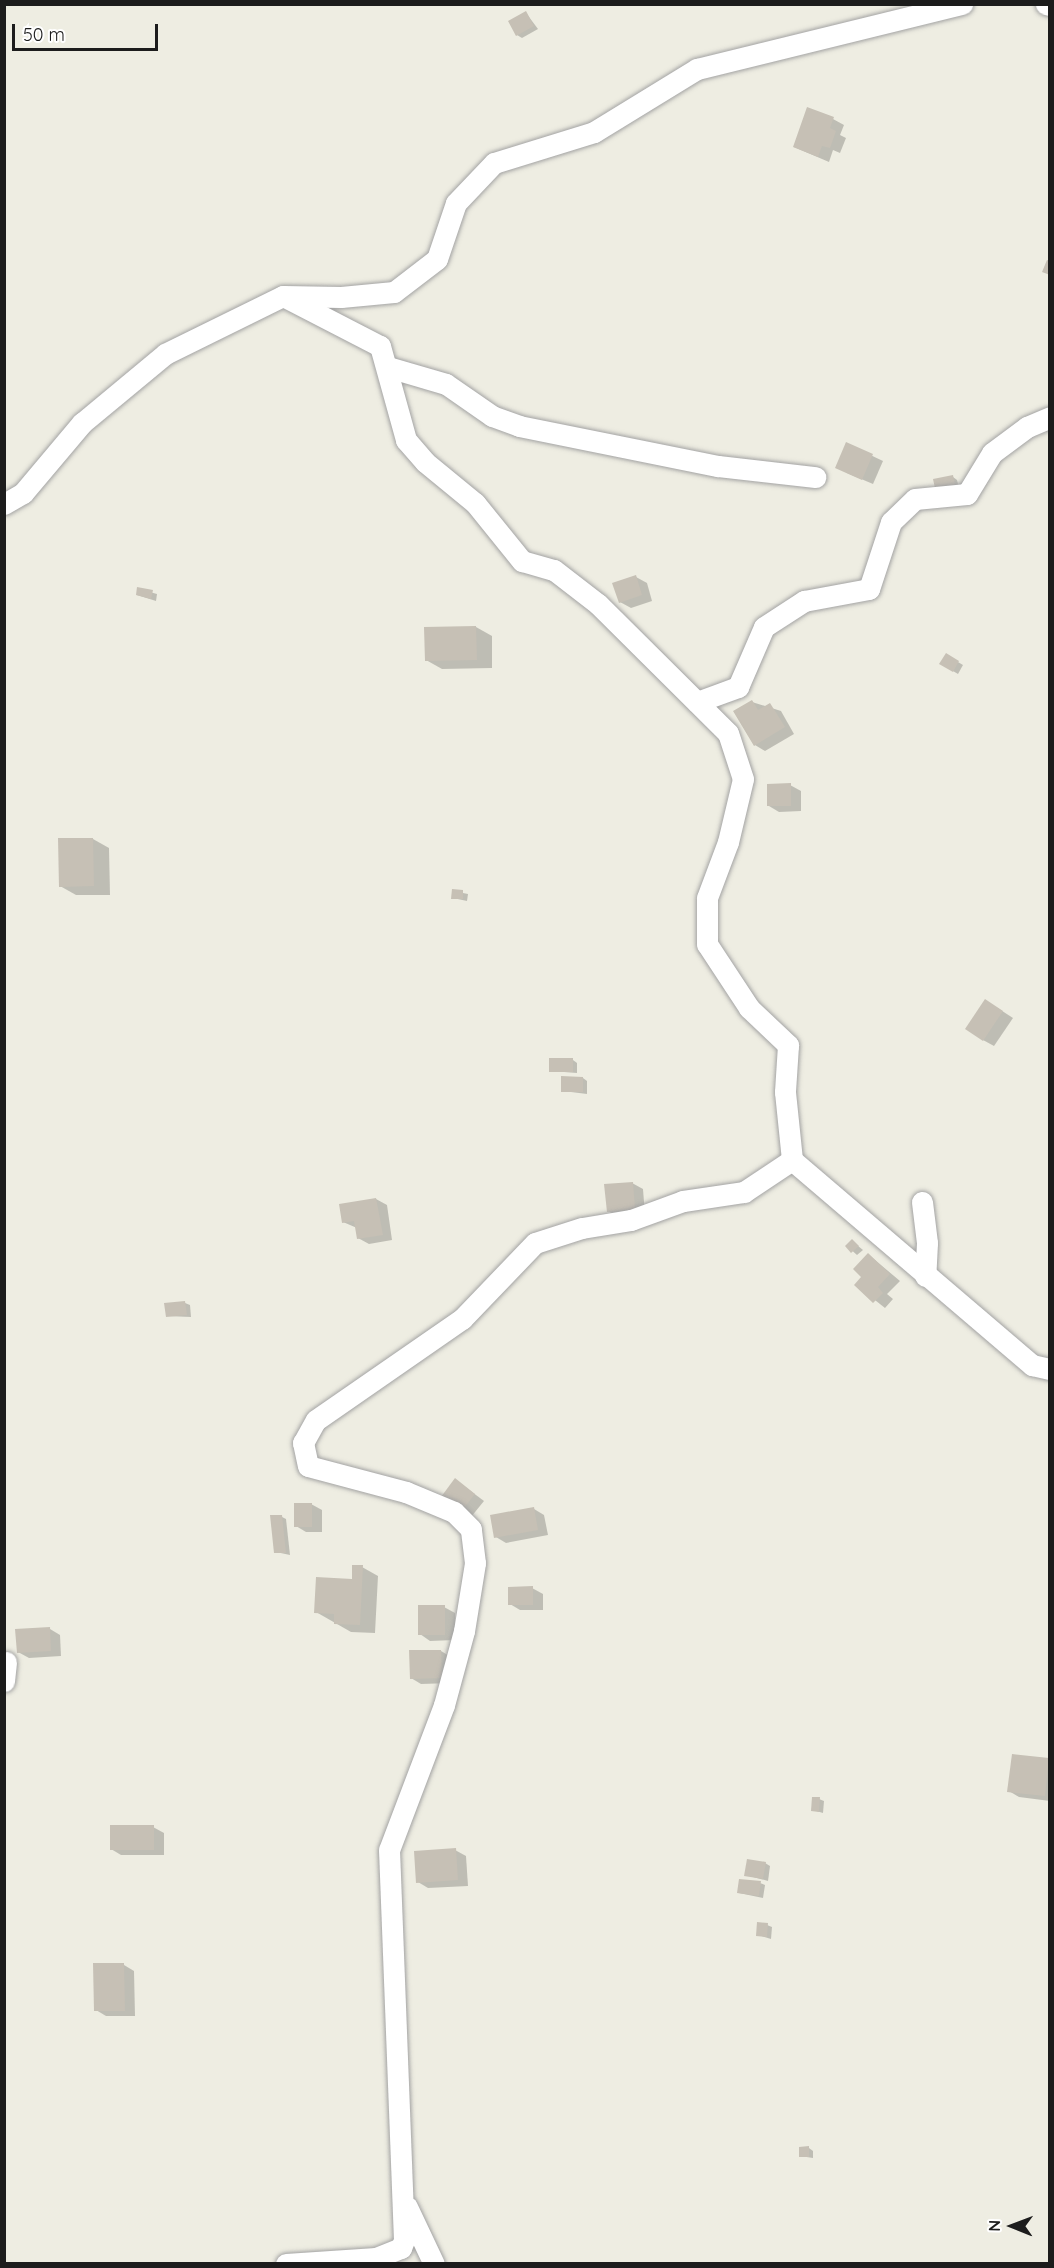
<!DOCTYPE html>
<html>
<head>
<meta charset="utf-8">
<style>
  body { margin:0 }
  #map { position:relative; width:1054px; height:2268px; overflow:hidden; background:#eeede2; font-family:Quicksand,sans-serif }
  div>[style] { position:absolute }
  .shadow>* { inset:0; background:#0003 }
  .building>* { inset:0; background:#c6c0b5 }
  .roads { filter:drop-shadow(0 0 2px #a3a3a3) drop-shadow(0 0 2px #a3a3a3) }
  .street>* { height:21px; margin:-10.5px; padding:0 10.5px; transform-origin:10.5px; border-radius:10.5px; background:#fff }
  span { translate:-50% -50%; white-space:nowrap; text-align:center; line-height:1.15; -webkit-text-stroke:4.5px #fff; paint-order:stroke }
  .frame { position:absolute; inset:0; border:6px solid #1c1c1c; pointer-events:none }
  .north { position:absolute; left:982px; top:2196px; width:60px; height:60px; -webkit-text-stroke:4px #fff; paint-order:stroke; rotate:271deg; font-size:16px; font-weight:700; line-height:24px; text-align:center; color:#1c1c1c }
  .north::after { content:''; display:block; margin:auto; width:21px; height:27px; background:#1c1c1c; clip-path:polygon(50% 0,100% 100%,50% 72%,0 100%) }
  .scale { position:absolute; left:12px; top:24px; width:146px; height:27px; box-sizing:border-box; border:3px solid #1c1c1c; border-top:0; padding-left:8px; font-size:18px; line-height:21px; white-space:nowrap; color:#1c1c1c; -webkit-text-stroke:4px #fff; paint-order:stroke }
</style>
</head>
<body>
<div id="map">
  <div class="shadow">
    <div style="clip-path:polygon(526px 13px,538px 29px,522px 38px,517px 35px)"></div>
    <div style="clip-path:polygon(833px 119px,844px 125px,840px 135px,846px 138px,840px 153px,833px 150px,829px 162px,794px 147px)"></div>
    <div style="clip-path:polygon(847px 444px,883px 461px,873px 484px,847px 473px)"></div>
    <div style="clip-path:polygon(953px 477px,957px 480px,960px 492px,942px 495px)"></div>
    <div style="clip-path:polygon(636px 577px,647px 583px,652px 601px,631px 608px,620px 602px)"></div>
    <div style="clip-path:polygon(139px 589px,157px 594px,156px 601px,137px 595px)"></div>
    <div style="clip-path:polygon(476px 627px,492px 636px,492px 668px,442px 669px,426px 660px)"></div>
    <div style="clip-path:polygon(946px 655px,963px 665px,958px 674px,941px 664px)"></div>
    <div style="clip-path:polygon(752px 702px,781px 711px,794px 734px,765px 751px,755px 745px)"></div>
    <div style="clip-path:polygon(790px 785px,801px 791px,801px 811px,779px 812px,769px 806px)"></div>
    <div style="clip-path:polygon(93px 839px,109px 848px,110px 895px,76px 895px,60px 886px)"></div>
    <div style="clip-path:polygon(453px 891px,468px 894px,467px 901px,453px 898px)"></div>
    <div style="clip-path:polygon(996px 1007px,1013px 1018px,994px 1046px,983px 1040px)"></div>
    <div style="clip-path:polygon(573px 1060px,577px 1063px,577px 1073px,551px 1071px)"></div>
    <div style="clip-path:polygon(583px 1078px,587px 1081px,587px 1094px,563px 1091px)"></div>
    <div style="clip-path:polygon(632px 1183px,643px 1189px,645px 1215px,619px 1217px,608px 1211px)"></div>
    <div style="clip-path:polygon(376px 1199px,387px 1205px,392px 1240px,369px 1244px,358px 1238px,357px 1228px,343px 1222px)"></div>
    <div style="clip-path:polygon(852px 1241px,863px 1250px,857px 1255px,847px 1246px)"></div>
    <div style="clip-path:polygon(869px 1255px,900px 1281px,887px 1294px,893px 1299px,885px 1308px,856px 1285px,864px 1277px)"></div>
    <div style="clip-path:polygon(185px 1303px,190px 1305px,191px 1317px,167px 1316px)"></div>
    <div style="clip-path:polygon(456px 1480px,484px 1501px,471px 1517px,461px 1511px)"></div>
    <div style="clip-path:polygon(311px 1504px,322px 1510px,322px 1532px,306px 1532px,296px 1526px)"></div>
    <div style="clip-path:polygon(534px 1509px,544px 1515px,548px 1535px,506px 1543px,496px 1537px)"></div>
    <div style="clip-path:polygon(282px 1517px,286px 1519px,290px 1555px,276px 1552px)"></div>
    <div style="clip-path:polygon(362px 1567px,378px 1576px,375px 1633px,351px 1632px,316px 1612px,353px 1581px)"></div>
    <div style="clip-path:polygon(532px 1588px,543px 1594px,543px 1610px,520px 1610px,510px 1604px)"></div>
    <div style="clip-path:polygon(444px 1607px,455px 1613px,455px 1640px,430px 1641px,420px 1634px)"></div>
    <div style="clip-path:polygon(50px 1629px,60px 1635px,61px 1656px,29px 1658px,18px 1652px)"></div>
    <div style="clip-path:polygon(441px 1651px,451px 1657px,452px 1683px,421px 1684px,411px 1678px)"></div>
    <div style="clip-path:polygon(1050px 1760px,1050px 1801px,1019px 1797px,1009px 1791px)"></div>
    <div style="clip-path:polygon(819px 1799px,824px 1801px,823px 1813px,813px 1810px)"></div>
    <div style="clip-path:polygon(153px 1827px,164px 1833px,164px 1855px,121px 1855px,111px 1849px)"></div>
    <div style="clip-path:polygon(455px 1850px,466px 1856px,468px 1886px,428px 1888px,418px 1882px)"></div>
    <div style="clip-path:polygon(765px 1863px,770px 1866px,768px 1881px,746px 1875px)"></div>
    <div style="clip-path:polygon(760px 1883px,765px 1885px,763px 1898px,739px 1893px)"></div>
    <div style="clip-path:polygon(767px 1925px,772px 1927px,771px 1939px,758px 1935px)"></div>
    <div style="clip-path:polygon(124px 1965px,134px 1971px,135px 2016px,106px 2016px,96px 2010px)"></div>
    <div style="clip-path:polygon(809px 2148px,813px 2151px,813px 2158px,800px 2156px)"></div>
  </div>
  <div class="building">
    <div style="clip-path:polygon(526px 11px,534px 26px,516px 36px,508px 21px)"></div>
    <div style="clip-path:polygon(807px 107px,834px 117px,830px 128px,836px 131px,830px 148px,822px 146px,818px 157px,793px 147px)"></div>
    <div style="clip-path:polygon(1047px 260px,1050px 261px,1050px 275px,1042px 272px)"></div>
    <div style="clip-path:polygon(846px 442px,873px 454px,862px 480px,835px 468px)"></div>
    <div style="clip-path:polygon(953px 475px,956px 490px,936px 493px,933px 479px)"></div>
    <div style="clip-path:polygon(636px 575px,642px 595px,619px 603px,612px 583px)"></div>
    <div style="clip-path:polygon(137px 587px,153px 590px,151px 599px,136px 595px)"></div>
    <div style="clip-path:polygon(476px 626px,477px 660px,425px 661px,424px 627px)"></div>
    <div style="clip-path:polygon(946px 653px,959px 661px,953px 672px,939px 664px)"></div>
    <div style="clip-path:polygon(752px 700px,758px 710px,770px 703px,785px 727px,754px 746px,733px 711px)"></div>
    <div style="clip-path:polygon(791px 783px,791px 806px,767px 806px,767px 784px)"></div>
    <div style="clip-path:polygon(58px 838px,93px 838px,94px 886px,59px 887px)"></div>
    <div style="clip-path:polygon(452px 889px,463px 890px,463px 899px,451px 899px)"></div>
    <div style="clip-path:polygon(985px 999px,1003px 1011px,983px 1041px,965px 1029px)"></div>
    <div style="clip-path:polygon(549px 1058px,573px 1058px,573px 1072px,549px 1072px)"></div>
    <div style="clip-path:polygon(561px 1076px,583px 1077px,583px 1092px,561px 1092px)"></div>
    <div style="clip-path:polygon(633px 1182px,635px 1209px,607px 1212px,604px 1184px)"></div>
    <div style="clip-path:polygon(376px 1198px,383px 1235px,357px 1239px,354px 1221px,342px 1223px,339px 1204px)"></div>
    <div style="clip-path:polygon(852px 1239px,859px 1246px,851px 1253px,845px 1246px)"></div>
    <div style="clip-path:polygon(868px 1253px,890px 1274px,878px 1287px,883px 1293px,873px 1303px,854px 1285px,861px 1277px,853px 1269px)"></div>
    <div style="clip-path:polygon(185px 1301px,187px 1315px,166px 1317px,164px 1303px)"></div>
    <div style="clip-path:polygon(455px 1478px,475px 1494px,460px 1513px,441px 1497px)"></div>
    <div style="clip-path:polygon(294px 1503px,312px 1503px,312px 1527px,294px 1527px)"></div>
    <div style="clip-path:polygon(534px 1507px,538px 1530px,494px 1538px,490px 1515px)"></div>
    <div style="clip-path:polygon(270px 1515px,282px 1515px,286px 1553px,274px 1553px)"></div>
    <div style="clip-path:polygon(352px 1565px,363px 1565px,360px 1625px,334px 1624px,334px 1614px,314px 1613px,316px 1577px,352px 1579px)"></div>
    <div style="clip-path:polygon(533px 1586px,533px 1605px,508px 1605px,508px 1587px)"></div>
    <div style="clip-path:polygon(418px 1605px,445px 1605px,445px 1635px,418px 1635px)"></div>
    <div style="clip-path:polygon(50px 1627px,51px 1651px,17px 1653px,15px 1629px)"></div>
    <div style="clip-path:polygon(409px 1650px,441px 1650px,442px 1678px,410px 1679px)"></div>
    <div style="clip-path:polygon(1012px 1754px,1049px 1758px,1045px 1796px,1007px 1792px)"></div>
    <div style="clip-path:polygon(812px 1797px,820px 1797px,819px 1812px,811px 1811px)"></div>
    <div style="clip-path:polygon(110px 1825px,154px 1825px,154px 1850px,110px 1850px)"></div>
    <div style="clip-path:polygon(456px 1848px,458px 1880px,416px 1883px,414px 1851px)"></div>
    <div style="clip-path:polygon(747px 1859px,766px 1862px,763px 1879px,744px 1876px)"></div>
    <div style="clip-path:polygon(739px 1879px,761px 1881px,759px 1896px,737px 1893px)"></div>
    <div style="clip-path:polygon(757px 1922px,768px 1923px,767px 1937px,756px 1936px)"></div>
    <div style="clip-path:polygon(93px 1963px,124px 1963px,125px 2011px,94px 2011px)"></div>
    <div style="clip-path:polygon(809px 2146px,809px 2157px,799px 2157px,799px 2147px)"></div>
  </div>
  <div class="roads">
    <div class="street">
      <div style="left:1046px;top:4px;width:4px;rotate:14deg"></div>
      <div style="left:283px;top:296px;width:109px;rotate:27.3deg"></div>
      <div style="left:380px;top:346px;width:98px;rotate:74.5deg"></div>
      <div style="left:406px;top:440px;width:29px;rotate:49deg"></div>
      <div style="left:425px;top:462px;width:65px;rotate:39.4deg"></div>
      <div style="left:475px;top:503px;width:75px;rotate:51deg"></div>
      <div style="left:522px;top:561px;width:33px;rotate:16deg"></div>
      <div style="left:554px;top:570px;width:56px;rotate:37.7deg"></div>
      <div style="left:598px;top:604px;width:183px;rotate:44.8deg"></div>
      <div style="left:728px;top:733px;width:48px;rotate:71.9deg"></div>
      <div style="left:743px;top:779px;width:65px;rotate:103.4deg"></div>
      <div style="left:728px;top:842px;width:60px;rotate:110.6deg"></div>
      <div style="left:707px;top:898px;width:46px;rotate:90deg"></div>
      <div style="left:707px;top:944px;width:77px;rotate:56.7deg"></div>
      <div style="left:749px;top:1008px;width:54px;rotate:43.5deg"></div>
      <div style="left:788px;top:1045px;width:47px;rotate:93.7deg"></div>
      <div style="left:785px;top:1092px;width:68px;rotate:84.1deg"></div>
      <div style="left:792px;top:1160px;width:316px;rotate:40.5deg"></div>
      <div style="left:1032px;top:1365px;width:18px;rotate:13deg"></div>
      <div style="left:388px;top:367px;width:60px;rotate:16.3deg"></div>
      <div style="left:446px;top:384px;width:56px;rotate:34.8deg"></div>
      <div style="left:492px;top:416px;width:29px;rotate:20deg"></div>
      <div style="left:519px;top:426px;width:203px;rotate:11.4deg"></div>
      <div style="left:718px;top:466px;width:98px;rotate:6.5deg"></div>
      <div style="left:4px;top:504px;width:22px;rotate:-30deg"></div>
      <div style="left:23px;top:493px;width:92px;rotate:-49.9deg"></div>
      <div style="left:82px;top:423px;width:108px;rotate:-39.7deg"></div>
      <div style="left:165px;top:354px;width:131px;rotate:-26.2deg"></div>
      <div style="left:283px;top:296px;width:58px;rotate:1deg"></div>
      <div style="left:341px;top:297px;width:53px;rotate:-5.4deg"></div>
      <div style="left:394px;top:292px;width:54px;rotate:-37.5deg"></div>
      <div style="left:437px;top:259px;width:59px;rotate:-71.3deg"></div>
      <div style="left:456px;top:203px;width:55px;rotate:-46.5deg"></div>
      <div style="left:494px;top:163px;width:105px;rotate:-17.2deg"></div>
      <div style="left:594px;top:132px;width:121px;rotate:-31.5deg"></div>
      <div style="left:697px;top:69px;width:273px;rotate:-13.8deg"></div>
      <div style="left:697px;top:702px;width:44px;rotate:-20.1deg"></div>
      <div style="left:738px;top:687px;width:65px;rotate:-66.6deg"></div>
      <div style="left:764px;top:627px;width:48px;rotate:-33deg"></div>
      <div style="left:804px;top:601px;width:66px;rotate:-10.5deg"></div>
      <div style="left:869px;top:589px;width:71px;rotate:-71.8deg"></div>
      <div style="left:891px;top:522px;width:33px;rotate:-44deg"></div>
      <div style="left:915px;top:499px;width:52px;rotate:-5.5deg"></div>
      <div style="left:967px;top:494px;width:48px;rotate:-58.6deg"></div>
      <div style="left:992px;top:453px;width:44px;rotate:-36.6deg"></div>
      <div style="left:1027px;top:427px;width:25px;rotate:-23deg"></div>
      <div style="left:922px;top:1202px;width:41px;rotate:83deg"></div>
      <div style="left:927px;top:1243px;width:33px;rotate:93deg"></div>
      <div style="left:4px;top:1681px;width:19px;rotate:-84deg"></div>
      <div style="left:407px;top:2207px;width:63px;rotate:64.7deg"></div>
      <div style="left:286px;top:2264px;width:90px;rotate:-3.8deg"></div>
      <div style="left:376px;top:2258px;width:27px;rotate:-22deg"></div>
      <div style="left:401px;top:2248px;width:9px;rotate:-69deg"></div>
      <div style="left:404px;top:2240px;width:390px;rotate:-92.2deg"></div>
      <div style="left:389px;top:1850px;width:155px;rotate:-69.2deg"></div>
      <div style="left:444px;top:1705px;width:77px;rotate:-74.9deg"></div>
      <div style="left:464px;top:1631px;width:69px;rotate:-80.8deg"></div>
      <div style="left:475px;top:1563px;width:34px;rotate:-97deg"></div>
      <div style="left:471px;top:1529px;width:24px;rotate:-135deg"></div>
      <div style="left:454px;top:1512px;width:52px;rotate:-157.4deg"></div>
      <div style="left:406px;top:1492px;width:101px;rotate:-165.1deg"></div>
      <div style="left:308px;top:1466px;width:24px;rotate:-102deg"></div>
      <div style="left:303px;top:1443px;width:26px;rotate:-61deg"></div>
      <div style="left:316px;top:1420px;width:178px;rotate:-34.7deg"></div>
      <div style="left:462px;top:1319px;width:105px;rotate:-46.2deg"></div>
      <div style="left:535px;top:1243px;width:49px;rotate:-17.7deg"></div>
      <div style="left:582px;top:1228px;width:50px;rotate:-9.3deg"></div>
      <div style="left:631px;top:1220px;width:55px;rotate:-20.1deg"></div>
      <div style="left:683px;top:1201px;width:62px;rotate:-8.4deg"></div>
      <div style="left:744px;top:1192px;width:58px;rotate:-33.7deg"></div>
    </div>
  </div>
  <div class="frame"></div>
  <div class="north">N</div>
  <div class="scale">50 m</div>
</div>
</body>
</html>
